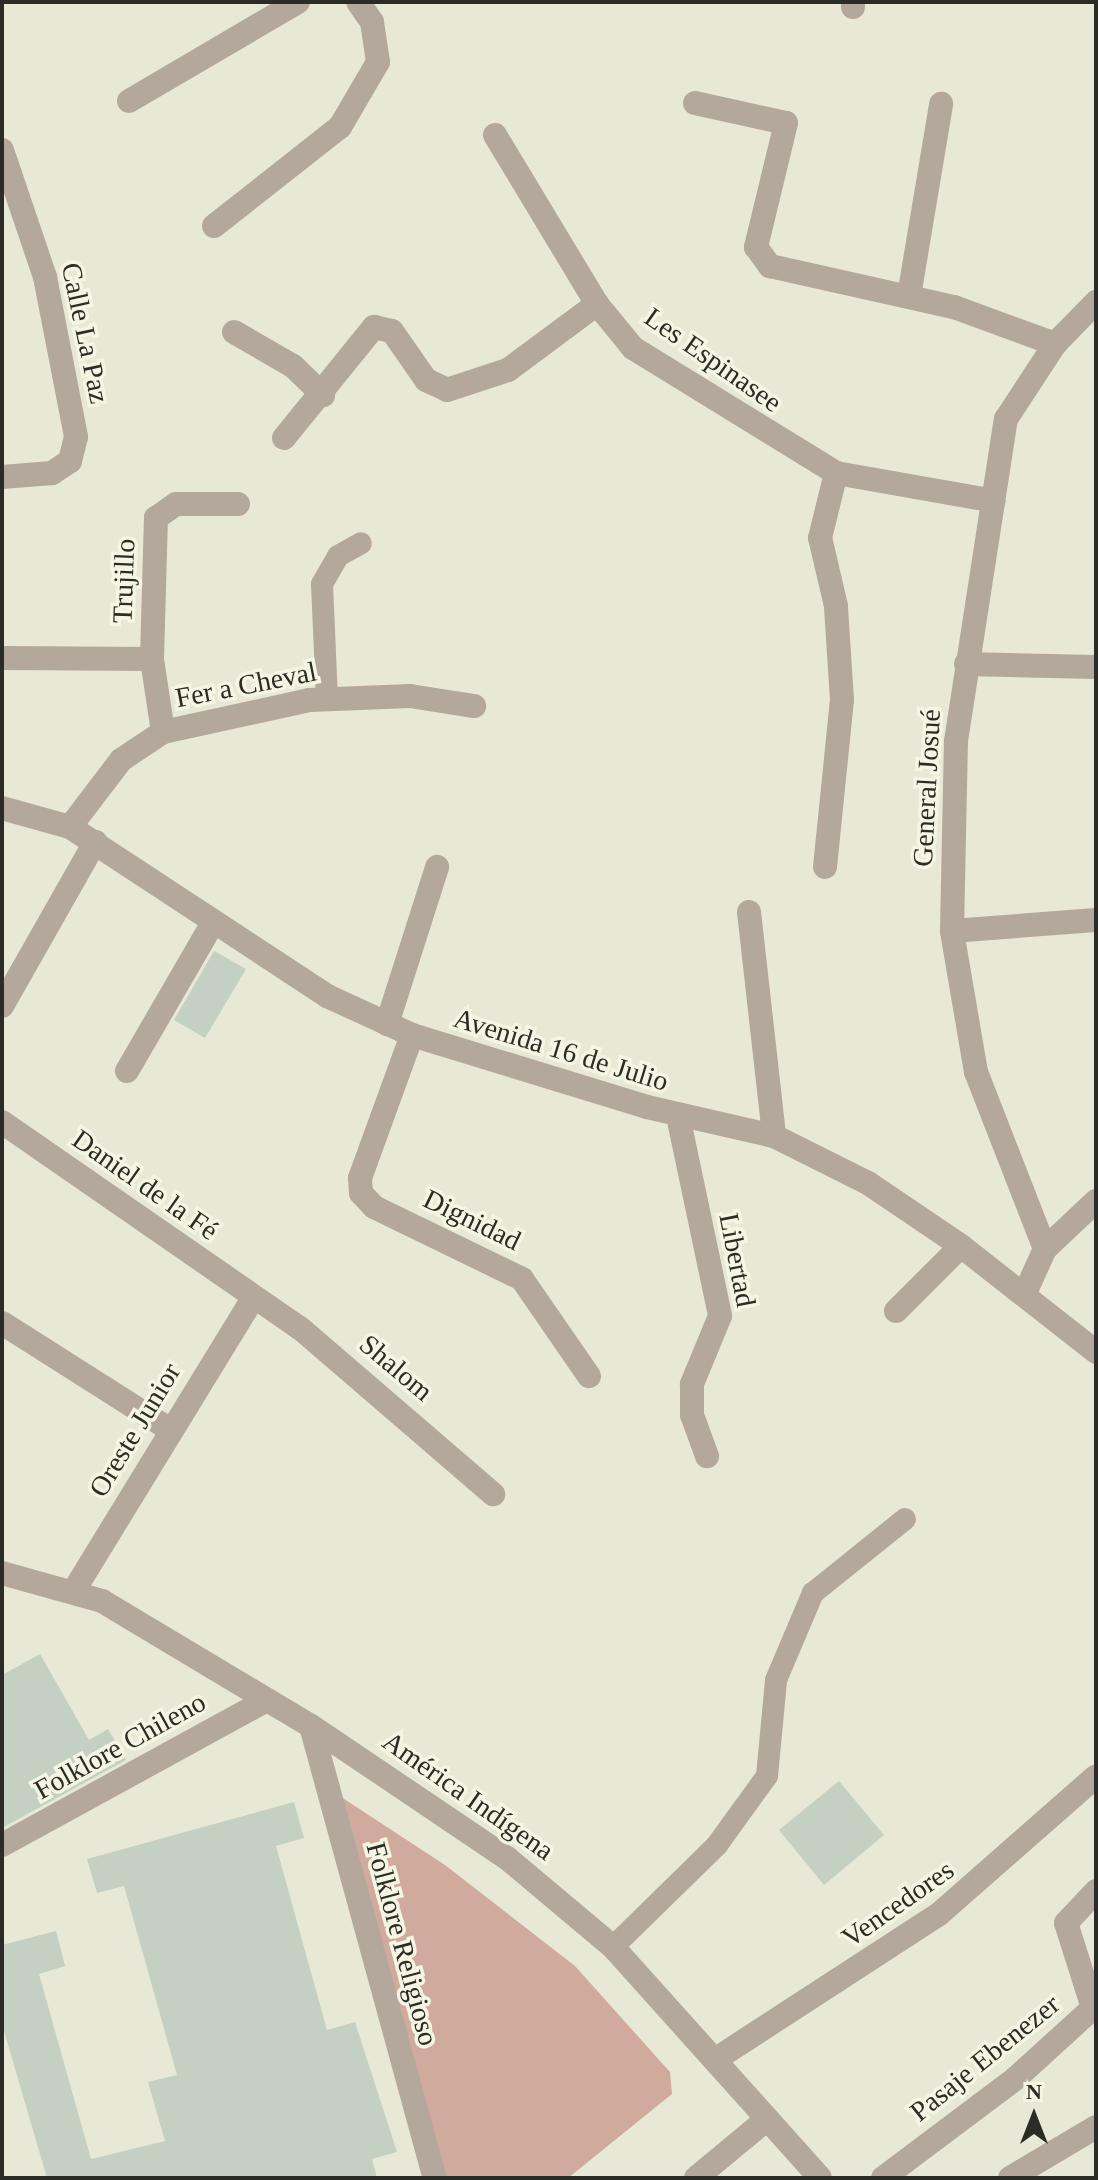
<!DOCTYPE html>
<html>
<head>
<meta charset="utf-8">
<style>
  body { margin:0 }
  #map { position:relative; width:1098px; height:2180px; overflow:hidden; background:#e8e8d6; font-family:Georgia,serif }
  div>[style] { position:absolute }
  .green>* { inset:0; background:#d0ab9d }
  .building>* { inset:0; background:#c4d0c2 }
  .lane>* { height:22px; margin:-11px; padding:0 11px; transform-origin:11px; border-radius:11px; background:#b3a89b }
  .street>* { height:24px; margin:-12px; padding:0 12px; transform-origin:12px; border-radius:12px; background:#b3a89b }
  span { translate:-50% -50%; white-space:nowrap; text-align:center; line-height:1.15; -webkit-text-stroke:7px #f5f5e4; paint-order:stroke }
  .street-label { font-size:28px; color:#2c2c26 }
  .frame { position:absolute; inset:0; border:4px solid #2c2c26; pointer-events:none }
  .north { position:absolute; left:994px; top:2076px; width:80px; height:80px; -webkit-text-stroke:6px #f5f5e4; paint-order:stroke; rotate:0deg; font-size:22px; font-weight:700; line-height:32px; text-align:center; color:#2c2c26 }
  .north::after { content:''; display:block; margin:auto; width:28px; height:36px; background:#2c2c26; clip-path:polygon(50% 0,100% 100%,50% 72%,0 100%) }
</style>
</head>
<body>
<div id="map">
  <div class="green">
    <div style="clip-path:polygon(335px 1793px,445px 1865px,575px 1966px,670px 2072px,672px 2094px,568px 2178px,441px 2178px)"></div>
  </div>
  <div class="building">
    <div style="clip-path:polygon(214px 951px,246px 969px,205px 1038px,174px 1020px)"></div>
    <div style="clip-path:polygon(40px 1654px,89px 1740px,108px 1729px,126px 1760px,2px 1828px,2px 1675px)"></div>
    <div style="clip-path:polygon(839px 1781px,884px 1835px,824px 1885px,779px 1830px)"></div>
    <div style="clip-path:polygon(294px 1802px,304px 1838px,276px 1846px,327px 2030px,355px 2022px,397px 2152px,372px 2159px,377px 2178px,47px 2178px,2px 2024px,2px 1945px,56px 1931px,65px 1966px,39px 1974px,91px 2159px,165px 2141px,148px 2082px,177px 2075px,124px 1886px,97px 1893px,87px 1859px)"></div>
  </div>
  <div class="lane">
    <div style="left:327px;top:699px;width:115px;rotate:-92.5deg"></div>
    <div style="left:322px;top:584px;width:32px;rotate:-60deg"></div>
    <div style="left:338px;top:556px;width:26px;rotate:-29deg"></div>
    <div style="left:613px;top:1947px;width:146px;rotate:-44.4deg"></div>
    <div style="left:717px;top:1845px;width:85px;rotate:-54.1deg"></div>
    <div style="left:767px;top:1776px;width:96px;rotate:-84.6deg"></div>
    <div style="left:776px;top:1680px;width:95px;rotate:-67deg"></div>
    <div style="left:813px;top:1593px;width:118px;rotate:-38.8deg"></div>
  </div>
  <div class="street">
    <div style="left:853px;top:2px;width:5px;rotate:90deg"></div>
    <div style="left:129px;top:101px;width:196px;rotate:-30.4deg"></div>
    <div style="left:695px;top:103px;width:93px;rotate:12.4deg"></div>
    <div style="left:786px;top:123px;width:128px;rotate:103.6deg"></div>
    <div style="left:756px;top:247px;width:24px;rotate:54deg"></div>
    <div style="left:770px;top:266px;width:189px;rotate:12.6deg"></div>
    <div style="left:954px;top:307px;width:108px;rotate:20.1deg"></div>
    <div style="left:495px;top:135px;width:197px;rotate:58.9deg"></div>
    <div style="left:597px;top:304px;width:57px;rotate:50.7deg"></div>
    <div style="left:633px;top:348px;width:238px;rotate:31.6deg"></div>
    <div style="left:836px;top:473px;width:160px;rotate:10deg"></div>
    <div style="left:2px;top:150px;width:134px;rotate:71.3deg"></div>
    <div style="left:45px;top:277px;width:163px;rotate:79deg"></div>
    <div style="left:76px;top:437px;width:25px;rotate:104deg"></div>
    <div style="left:70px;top:461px;width:22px;rotate:146deg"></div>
    <div style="left:52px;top:473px;width:50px;rotate:175.4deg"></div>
    <div style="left:214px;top:226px;width:160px;rotate:-38.2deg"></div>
    <div style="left:340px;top:127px;width:75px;rotate:-59.7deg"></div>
    <div style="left:378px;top:62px;width:40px;rotate:-98.5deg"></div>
    <div style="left:372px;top:22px;width:24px;rotate:-125deg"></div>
    <div style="left:909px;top:296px;width:195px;rotate:-80.5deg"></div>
    <div style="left:234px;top:332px;width:68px;rotate:30deg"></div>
    <div style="left:293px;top:366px;width:42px;rotate:44deg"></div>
    <div style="left:284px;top:438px;width:143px;rotate:-51deg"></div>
    <div style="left:374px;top:327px;width:18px;rotate:13deg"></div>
    <div style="left:392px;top:331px;width:60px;rotate:55.2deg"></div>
    <div style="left:426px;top:380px;width:23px;rotate:25deg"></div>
    <div style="left:447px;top:390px;width:64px;rotate:-18.2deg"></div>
    <div style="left:508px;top:370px;width:111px;rotate:-36.6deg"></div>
    <div style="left:2px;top:658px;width:150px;rotate:0.4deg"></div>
    <div style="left:966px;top:664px;width:130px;rotate:1.3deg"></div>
    <div style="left:163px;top:732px;width:74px;rotate:-98.6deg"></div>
    <div style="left:152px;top:659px;width:141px;rotate:-88.4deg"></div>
    <div style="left:156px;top:518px;width:24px;rotate:-35deg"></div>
    <div style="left:176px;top:504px;width:62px"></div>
    <div style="left:2px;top:808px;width:71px;rotate:15.6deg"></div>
    <div style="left:70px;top:827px;width:308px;rotate:33.3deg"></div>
    <div style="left:327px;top:996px;width:94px;rotate:24.6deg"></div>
    <div style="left:412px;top:1035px;width:246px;rotate:17deg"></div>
    <div style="left:647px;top:1107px;width:130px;rotate:12.9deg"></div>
    <div style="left:774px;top:1136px;width:105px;rotate:26.6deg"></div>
    <div style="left:868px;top:1183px;width:112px;rotate:34.1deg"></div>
    <div style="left:961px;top:1246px;width:172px;rotate:38.1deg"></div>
    <div style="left:70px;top:827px;width:84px;rotate:-52.7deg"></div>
    <div style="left:121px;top:760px;width:50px;rotate:-33.7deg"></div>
    <div style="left:163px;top:732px;width:150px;rotate:-12.3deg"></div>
    <div style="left:310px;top:700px;width:100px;rotate:-2.3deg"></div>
    <div style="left:410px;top:696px;width:65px;rotate:8.9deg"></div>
    <div style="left:825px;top:867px;width:168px;rotate:-84.2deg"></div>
    <div style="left:842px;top:700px;width:94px;rotate:-93.7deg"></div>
    <div style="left:836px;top:606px;width:70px;rotate:-103.2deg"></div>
    <div style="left:820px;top:538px;width:67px;rotate:-76.2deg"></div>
    <div style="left:749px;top:912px;width:225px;rotate:83.6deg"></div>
    <div style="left:952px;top:931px;width:144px;rotate:-4.4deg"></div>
    <div style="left:2px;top:1006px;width:189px;rotate:-60.4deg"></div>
    <div style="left:387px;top:1024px;width:165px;rotate:-72.3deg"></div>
    <div style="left:412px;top:1035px;width:152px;rotate:110deg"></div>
    <div style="left:360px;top:1178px;width:15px;rotate:86deg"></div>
    <div style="left:361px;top:1193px;width:19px;rotate:47deg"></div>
    <div style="left:374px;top:1207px;width:165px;rotate:25.9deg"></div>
    <div style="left:522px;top:1279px;width:118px;rotate:55.4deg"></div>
    <div style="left:127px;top:1071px;width:173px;rotate:-59.9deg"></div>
    <div style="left:678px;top:1116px;width:204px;rotate:78.1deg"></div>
    <div style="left:720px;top:1316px;width:74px;rotate:112.4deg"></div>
    <div style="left:692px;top:1384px;width:31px;rotate:90deg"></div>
    <div style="left:692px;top:1415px;width:44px;rotate:69.9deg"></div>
    <div style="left:2px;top:1122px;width:362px;rotate:34.7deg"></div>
    <div style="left:300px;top:1328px;width:255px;rotate:40.7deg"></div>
    <div style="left:1045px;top:1249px;width:70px;rotate:-43.3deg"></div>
    <div style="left:1025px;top:1293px;width:48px;rotate:-65.6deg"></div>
    <div style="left:1045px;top:1249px;width:190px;rotate:-111.3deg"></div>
    <div style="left:976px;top:1072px;width:143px;rotate:-99.7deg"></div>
    <div style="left:952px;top:931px;width:190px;rotate:-88.8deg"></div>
    <div style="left:956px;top:741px;width:326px;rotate:-81.2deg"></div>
    <div style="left:1006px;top:419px;width:90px;rotate:-56.8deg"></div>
    <div style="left:1055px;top:344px;width:59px;rotate:-45.7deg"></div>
    <div style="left:896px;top:1311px;width:92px;rotate:-45deg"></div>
    <div style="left:2px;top:1323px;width:198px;rotate:32.4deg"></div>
    <div style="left:2px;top:1573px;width:104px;rotate:15.6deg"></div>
    <div style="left:102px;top:1601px;width:244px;rotate:30.9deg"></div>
    <div style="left:311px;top:1726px;width:236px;rotate:34deg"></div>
    <div style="left:507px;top:1858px;width:138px;rotate:40deg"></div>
    <div style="left:613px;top:1947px;width:310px;rotate:48.1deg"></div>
    <div style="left:73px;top:1592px;width:342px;rotate:-58.5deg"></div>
    <div style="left:311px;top:1726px;width:469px;rotate:74.7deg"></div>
    <div style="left:2px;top:1845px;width:302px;rotate:-28.7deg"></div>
    <div style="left:716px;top:2059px;width:265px;rotate:-33deg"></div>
    <div style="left:938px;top:1915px;width:210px;rotate:-41.3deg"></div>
    <div style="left:696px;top:2178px;width:92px;rotate:-39.7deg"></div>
    <div style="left:883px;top:2178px;width:166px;rotate:-36.9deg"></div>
    <div style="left:1016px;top:2078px;width:104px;rotate:-42.3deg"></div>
    <div style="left:1093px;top:2008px;width:89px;rotate:-107.6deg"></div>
    <div style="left:1066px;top:1923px;width:44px;rotate:-46.8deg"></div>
    <div style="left:1010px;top:2178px;width:100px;rotate:-30.7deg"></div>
  </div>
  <div class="street-label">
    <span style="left:85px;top:333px;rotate:78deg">Calle La Paz</span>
    <span style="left:713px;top:360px;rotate:35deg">Les Espinasee</span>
    <span style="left:124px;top:581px;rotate:-88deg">Trujillo</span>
    <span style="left:246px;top:685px;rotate:-11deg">Fer a Cheval</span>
    <span style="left:927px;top:788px;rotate:-87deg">General Josué</span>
    <span style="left:561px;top:1050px;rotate:17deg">Avenida 16 de Julio</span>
    <span style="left:145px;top:1185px;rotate:35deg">Daniel de la Fé</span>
    <span style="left:472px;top:1220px;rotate:26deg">Dignidad</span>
    <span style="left:737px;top:1260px;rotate:79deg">Libertad</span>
    <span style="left:396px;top:1368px;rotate:40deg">Shalom</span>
    <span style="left:135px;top:1430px;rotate:-59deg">Oreste Junior</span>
    <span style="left:120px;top:1746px;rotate:-29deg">Folklore Chileno</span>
    <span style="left:468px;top:1796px;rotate:35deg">América Indígena</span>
    <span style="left:898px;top:1904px;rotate:-35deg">Vencedores</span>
    <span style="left:402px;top:1944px;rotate:75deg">Folklore Religioso</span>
    <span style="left:985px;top:2058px;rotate:-39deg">Pasaje Ebenezer</span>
  </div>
  <div class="frame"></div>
  <div class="north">N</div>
</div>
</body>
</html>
